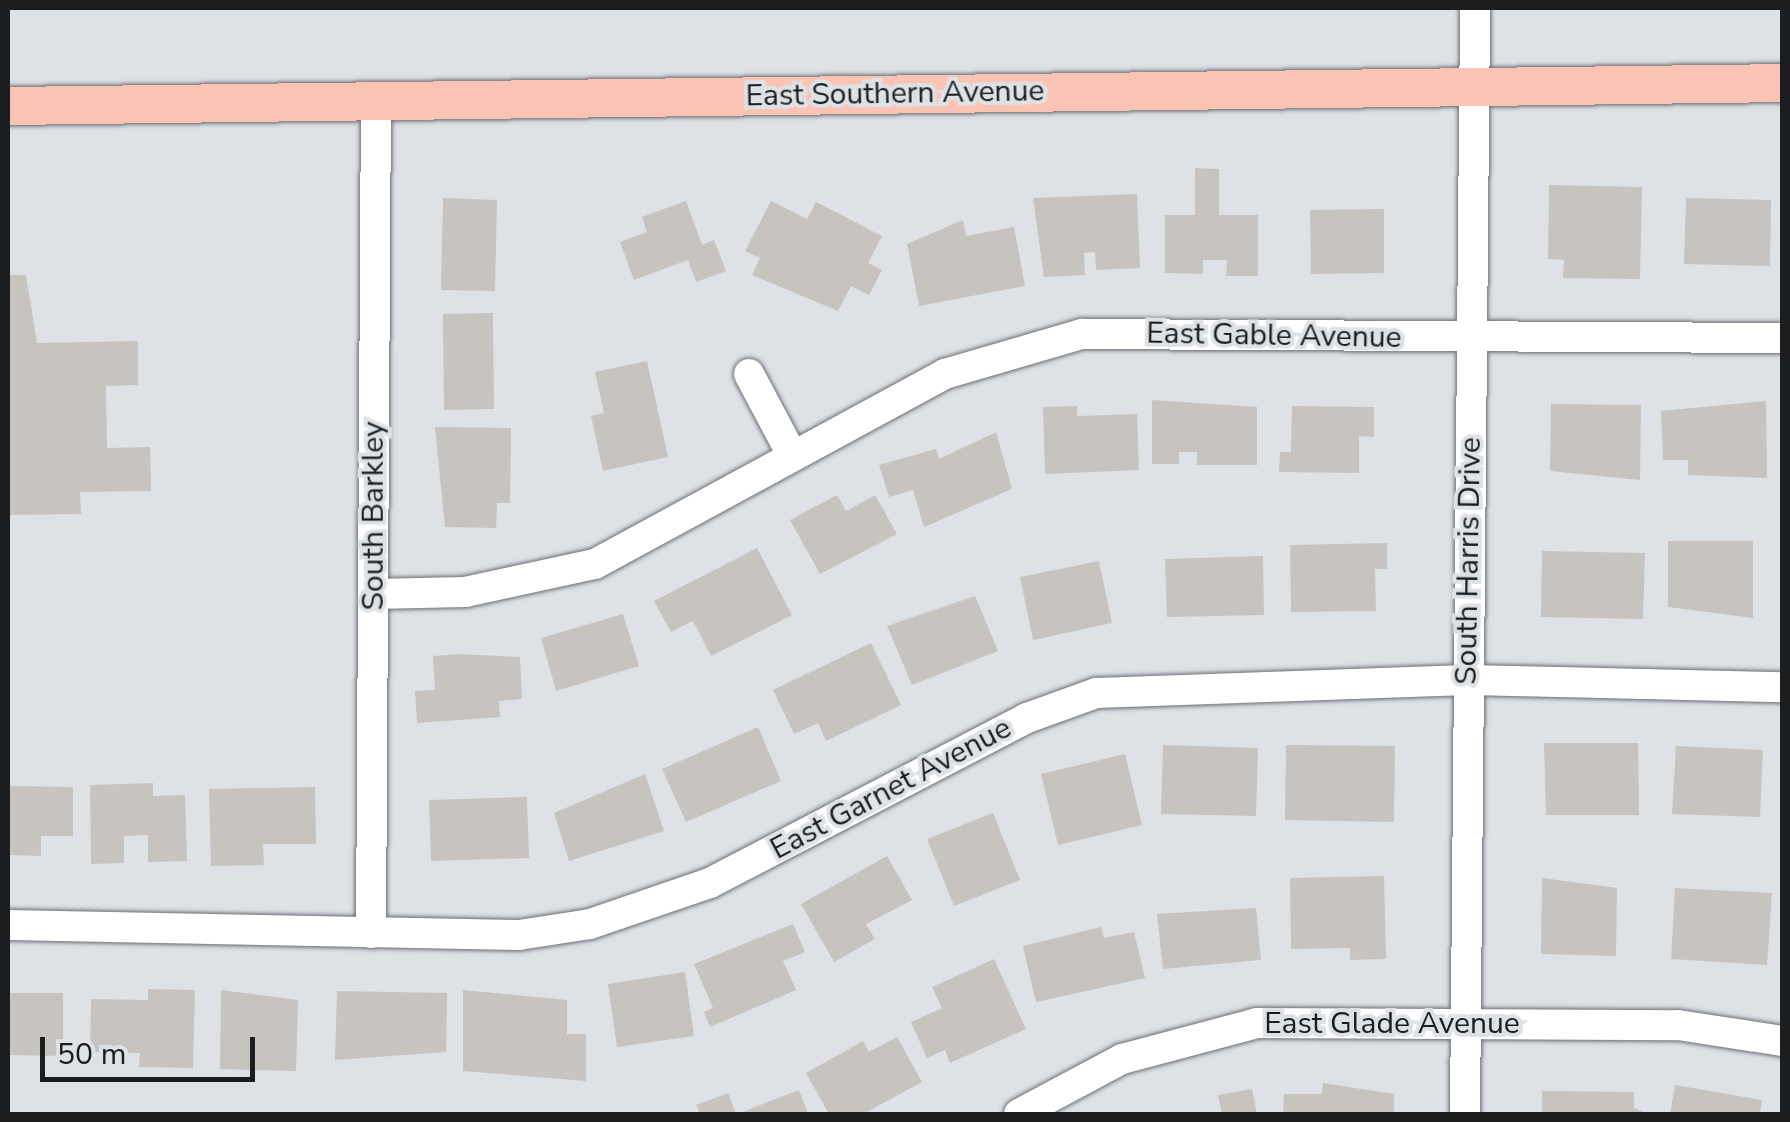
<!DOCTYPE html>
<html>
<head>
<meta charset="utf-8">
<style>
  body { margin:0 }
  #map { position:relative; width:1790px; height:1122px; overflow:hidden; background:#dee2e7; font-family:"Nunito Sans",sans-serif }
  div>[style] { position:absolute }
  .building>* { inset:0; background:#c7c3bf }
  .roads { filter:drop-shadow(0 0 2px #6c6f73) drop-shadow(0 0 2px #6c6f73) }
  .minor>* { height:30px; margin:-15px; padding:0 15px; transform-origin:15px; border-radius:15px; background:#fff }
  .major>* { height:38px; margin:-19px; padding:0 19px; transform-origin:19px; border-radius:19px; background:#fac3b3 }
  span { translate:-50% -50%; white-space:nowrap; text-align:center; line-height:1.15; -webkit-text-stroke:8px #dee2e7; paint-order:stroke }
  .street-label { font-size:30px; color:#1b1d1e }
  .frame { position:absolute; inset:0; border:10px solid #1b1d1e; pointer-events:none }
  .scale { position:absolute; left:40px; top:1037px; width:215px; height:45px; box-sizing:border-box; border:5px solid #1b1d1e; border-top:0; padding-left:12px; font-size:30px; line-height:35px; white-space:nowrap; color:#1b1d1e; -webkit-text-stroke:8px #dee2e7; paint-order:stroke }
</style>
</head>
<body>
<div id="map">
  <div class="building">
    <div style="clip-path:polygon(1195px 168px,1219px 169px,1219px 215px,1258px 215px,1258px 276px,1226px 276px,1227px 260px,1203px 260px,1203px 274px,1165px 273px,1165px 215px,1195px 215px)"></div>
    <div style="clip-path:polygon(1549px 185px,1642px 187px,1640px 279px,1563px 278px,1564px 260px,1548px 259px)"></div>
    <div style="clip-path:polygon(1137px 194px,1140px 268px,1096px 270px,1095px 252px,1084px 253px,1085px 275px,1044px 277px,1033px 198px)"></div>
    <div style="clip-path:polygon(443px 198px,497px 200px,495px 291px,441px 290px)"></div>
    <div style="clip-path:polygon(1686px 198px,1771px 200px,1770px 266px,1684px 264px)"></div>
    <div style="clip-path:polygon(686px 201px,702px 245px,714px 240px,726px 271px,696px 282px,688px 260px,634px 280px,620px 242px,647px 232px,642px 217px)"></div>
    <div style="clip-path:polygon(771px 201px,807px 219px,816px 202px,882px 236px,868px 263px,882px 270px,869px 295px,851px 286px,838px 311px,752px 275px,760px 258px,745px 251px)"></div>
    <div style="clip-path:polygon(1384px 209px,1384px 273px,1311px 274px,1310px 210px)"></div>
    <div style="clip-path:polygon(963px 220px,966px 236px,1014px 227px,1025px 286px,919px 306px,907px 244px)"></div>
    <div style="clip-path:polygon(8px 275px,26px 275px,37px 343px,138px 341px,138px 385px,106px 386px,107px 448px,150px 447px,151px 491px,80px 492px,81px 514px,8px 515px)"></div>
    <div style="clip-path:polygon(493px 313px,494px 409px,444px 410px,443px 314px)"></div>
    <div style="clip-path:polygon(647px 361px,668px 457px,603px 471px,591px 416px,604px 413px,595px 372px)"></div>
    <div style="clip-path:polygon(1152px 400px,1257px 407px,1257px 465px,1197px 465px,1197px 452px,1179px 452px,1179px 464px,1152px 464px)"></div>
    <div style="clip-path:polygon(1766px 401px,1767px 478px,1688px 475px,1688px 460px,1663px 460px,1661px 411px)"></div>
    <div style="clip-path:polygon(1551px 404px,1641px 405px,1640px 480px,1550px 471px)"></div>
    <div style="clip-path:polygon(1077px 406px,1077px 416px,1137px 414px,1139px 470px,1045px 474px,1043px 407px)"></div>
    <div style="clip-path:polygon(1292px 406px,1374px 407px,1374px 437px,1359px 436px,1359px 473px,1279px 472px,1280px 452px,1291px 452px)"></div>
    <div style="clip-path:polygon(435px 427px,511px 428px,510px 503px,497px 503px,496px 528px,445px 527px)"></div>
    <div style="clip-path:polygon(996px 432px,1012px 489px,924px 527px,913px 490px,889px 497px,879px 465px,936px 449px,939px 459px)"></div>
    <div style="clip-path:polygon(837px 495px,846px 511px,875px 495px,897px 534px,820px 574px,790px 520px)"></div>
    <div style="clip-path:polygon(1668px 541px,1753px 541px,1753px 618px,1668px 607px)"></div>
    <div style="clip-path:polygon(1387px 543px,1387px 569px,1375px 569px,1376px 611px,1291px 612px,1290px 545px)"></div>
    <div style="clip-path:polygon(757px 548px,792px 615px,711px 656px,693px 621px,671px 632px,654px 601px)"></div>
    <div style="clip-path:polygon(1542px 551px,1645px 553px,1643px 619px,1541px 617px)"></div>
    <div style="clip-path:polygon(1263px 556px,1264px 615px,1167px 617px,1165px 559px)"></div>
    <div style="clip-path:polygon(1099px 561px,1112px 623px,1033px 640px,1020px 577px)"></div>
    <div style="clip-path:polygon(975px 596px,998px 651px,912px 685px,887px 626px)"></div>
    <div style="clip-path:polygon(623px 614px,639px 666px,556px 691px,541px 638px)"></div>
    <div style="clip-path:polygon(871px 643px,901px 705px,826px 741px,818px 723px,794px 734px,773px 690px)"></div>
    <div style="clip-path:polygon(459px 654px,520px 657px,522px 699px,499px 701px,500px 717px,417px 723px,415px 691px,435px 690px,433px 656px)"></div>
    <div style="clip-path:polygon(758px 727px,781px 781px,686px 822px,662px 769px)"></div>
    <div style="clip-path:polygon(1544px 743px,1638px 743px,1639px 815px,1546px 815px)"></div>
    <div style="clip-path:polygon(1163px 745px,1258px 748px,1256px 816px,1161px 814px)"></div>
    <div style="clip-path:polygon(1286px 745px,1395px 746px,1394px 822px,1285px 820px)"></div>
    <div style="clip-path:polygon(1676px 746px,1763px 750px,1760px 817px,1672px 814px)"></div>
    <div style="clip-path:polygon(1125px 754px,1142px 825px,1058px 845px,1041px 774px)"></div>
    <div style="clip-path:polygon(645px 774px,664px 831px,569px 861px,554px 813px)"></div>
    <div style="clip-path:polygon(153px 783px,153px 796px,185px 795px,187px 861px,148px 862px,148px 835px,124px 836px,124px 863px,91px 864px,90px 785px)"></div>
    <div style="clip-path:polygon(8px 786px,73px 787px,73px 836px,41px 836px,41px 856px,8px 855px)"></div>
    <div style="clip-path:polygon(315px 787px,316px 844px,263px 844px,264px 865px,211px 866px,209px 789px)"></div>
    <div style="clip-path:polygon(527px 797px,529px 858px,431px 861px,429px 800px)"></div>
    <div style="clip-path:polygon(993px 813px,1020px 880px,954px 906px,927px 839px)"></div>
    <div style="clip-path:polygon(887px 856px,912px 900px,866px 924px,875px 939px,834px 962px,801px 904px)"></div>
    <div style="clip-path:polygon(1384px 876px,1386px 959px,1350px 960px,1350px 948px,1291px 949px,1290px 878px)"></div>
    <div style="clip-path:polygon(1542px 878px,1617px 888px,1616px 956px,1541px 954px)"></div>
    <div style="clip-path:polygon(1675px 888px,1772px 893px,1767px 965px,1671px 959px)"></div>
    <div style="clip-path:polygon(1256px 908px,1261px 960px,1163px 969px,1157px 914px)"></div>
    <div style="clip-path:polygon(793px 924px,805px 952px,783px 961px,796px 990px,710px 1027px,704px 1012px,713px 1008px,694px 964px)"></div>
    <div style="clip-path:polygon(1101px 927px,1104px 938px,1134px 932px,1145px 978px,1036px 1002px,1023px 946px)"></div>
    <div style="clip-path:polygon(994px 959px,1026px 1029px,950px 1063px,945px 1050px,927px 1058px,911px 1022px,942px 1008px,932px 987px)"></div>
    <div style="clip-path:polygon(685px 972px,694px 1036px,617px 1047px,608px 984px)"></div>
    <div style="clip-path:polygon(148px 989px,195px 990px,193px 1068px,139px 1067px,140px 1053px,90px 1052px,91px 999px,148px 1000px)"></div>
    <div style="clip-path:polygon(221px 990px,298px 1000px,296px 1071px,220px 1069px)"></div>
    <div style="clip-path:polygon(463px 990px,567px 1000px,567px 1034px,586px 1034px,586px 1081px,463px 1071px)"></div>
    <div style="clip-path:polygon(337px 991px,447px 993px,446px 1052px,335px 1060px)"></div>
    <div style="clip-path:polygon(8px 993px,63px 993px,63px 1056px,8px 1055px)"></div>
    <div style="clip-path:polygon(897px 1037px,922px 1082px,863px 1114px,829px 1114px,806px 1073px,863px 1041px,869px 1052px)"></div>
    <div style="clip-path:polygon(1323px 1083px,1394px 1094px,1394px 1114px,1283px 1114px,1284px 1094px,1322px 1094px)"></div>
    <div style="clip-path:polygon(1675px 1085px,1762px 1100px,1760px 1114px,1670px 1114px)"></div>
    <div style="clip-path:polygon(1252px 1089px,1257px 1114px,1222px 1114px,1218px 1095px)"></div>
    <div style="clip-path:polygon(799px 1090px,808px 1114px,737px 1114px)"></div>
    <div style="clip-path:polygon(1542px 1091px,1634px 1092px,1634px 1108px,1648px 1114px,1542px 1114px)"></div>
    <div style="clip-path:polygon(728px 1093px,736px 1114px,700px 1114px,696px 1105px)"></div>
  </div>
  <div class="roads">
    <div class="minor">
      <div style="left:749px;top:374px;width:92px;rotate:62deg"></div>
      <div style="left:373px;top:594px;width:92px;rotate:-1.2deg"></div>
      <div style="left:465px;top:592px;width:133px;rotate:-12.2deg"></div>
      <div style="left:595px;top:564px;width:398px;rotate:-28.5deg"></div>
      <div style="left:945px;top:374px;width:143px;rotate:-16.3deg"></div>
      <div style="left:1082px;top:334px;width:700px;rotate:0.33deg"></div>
      <div style="left:8px;top:925px;width:511px;rotate:1.12deg"></div>
      <div style="left:519px;top:935px;width:72px;rotate:-8.8deg"></div>
      <div style="left:590px;top:924px;width:127px;rotate:-18.9deg"></div>
      <div style="left:710px;top:883px;width:357px;rotate:-27.5deg"></div>
      <div style="left:1027px;top:718px;width:73px;rotate:-19.9deg"></div>
      <div style="left:1096px;top:693px;width:371px;rotate:-2deg"></div>
      <div style="left:1467px;top:680px;width:315px;rotate:1.3deg"></div>
      <div style="left:371px;top:933px;width:833px;rotate:-89.66deg"></div>
      <div style="left:1019px;top:1114px;width:117px;rotate:-28.1deg"></div>
      <div style="left:1122px;top:1059px;width:140px;rotate:-14.9deg"></div>
      <div style="left:1257px;top:1023px;width:421px;rotate:0.3deg"></div>
      <div style="left:1678px;top:1025px;width:105px;rotate:8.7deg"></div>
      <div style="left:1465px;top:1114px;width:1106px;rotate:-89.48deg"></div>
    </div>
    <div class="major">
      <div style="left:8px;top:106px;width:1774px;rotate:-0.74deg"></div>
    </div>
  </div>
  <div class="street-label">
    <span style="left:895px;top:94px;rotate:-1deg">East Southern Avenue</span>
    <span style="left:1274px;top:336px;rotate:1deg">East Gable Avenue</span>
    <span style="left:374px;top:516px;rotate:-90deg">South Barkley</span>
    <span style="left:1469px;top:561px;rotate:-89deg">South Harris Drive</span>
    <span style="left:891px;top:789px;rotate:-28deg">East Garnet Avenue</span>
    <span style="left:1392px;top:1024px">East Glade Avenue</span>
  </div>
  <div class="frame"></div>
  <div class="scale">50 m</div>
</div>
</body>
</html>
